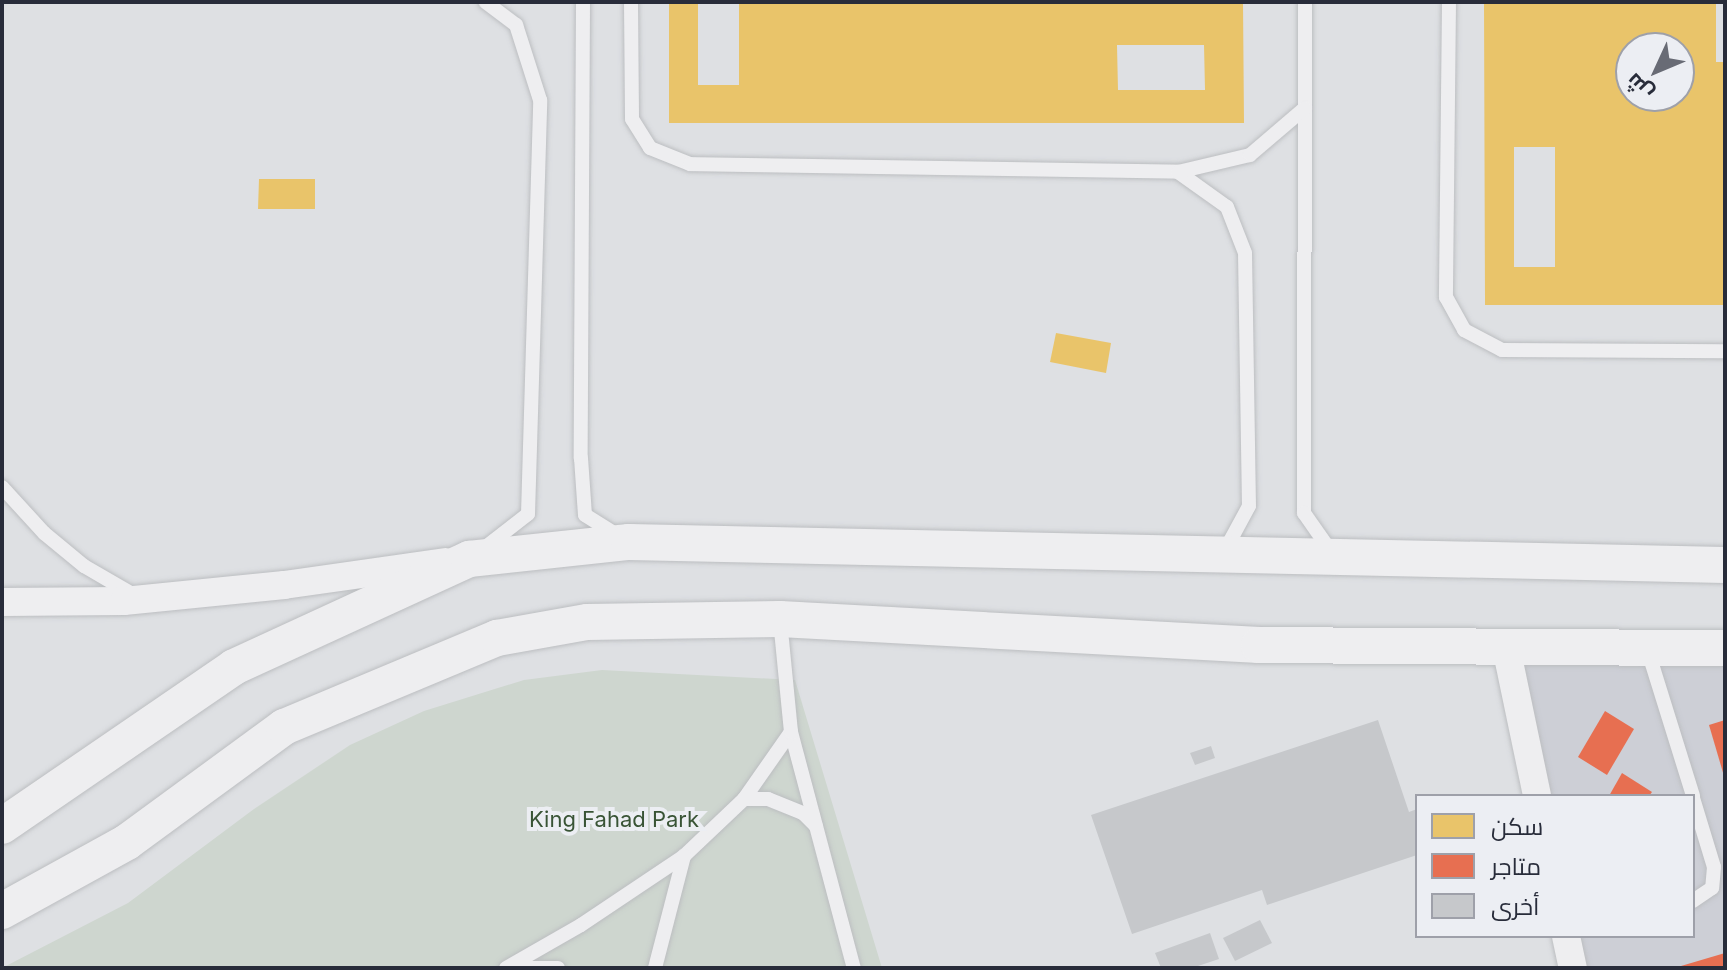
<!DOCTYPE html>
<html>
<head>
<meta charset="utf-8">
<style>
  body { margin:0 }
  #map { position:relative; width:1727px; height:970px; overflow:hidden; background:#dee0e3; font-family:Inter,Cairo,sans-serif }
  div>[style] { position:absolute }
  .built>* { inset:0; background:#cdcfd6 }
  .green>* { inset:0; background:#ced6cf }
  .homes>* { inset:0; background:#e9c46a }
  .shops>* { inset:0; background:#e76f51 }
  .building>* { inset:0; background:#c6c8cb }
  .roads { filter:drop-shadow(0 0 2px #bcbec1) drop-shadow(0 0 2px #bcbec1) }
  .service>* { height:14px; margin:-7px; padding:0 7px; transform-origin:7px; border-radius:7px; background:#eeeef0 }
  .minor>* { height:28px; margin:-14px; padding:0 14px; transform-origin:14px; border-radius:14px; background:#eeeef0 }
  .tertiary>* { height:36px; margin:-18px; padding:0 18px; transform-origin:18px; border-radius:18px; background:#eeeef0 }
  span { translate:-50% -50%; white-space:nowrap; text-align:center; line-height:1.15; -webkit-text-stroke:8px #eceef3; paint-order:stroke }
  .park-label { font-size:22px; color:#395436 }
  .frame { position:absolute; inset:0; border:4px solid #282c3a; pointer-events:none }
  .legend { position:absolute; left:1415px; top:794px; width:280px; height:144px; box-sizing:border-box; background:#eceef3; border:2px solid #9ea0a9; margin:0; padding:10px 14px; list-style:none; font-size:24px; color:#282c3a }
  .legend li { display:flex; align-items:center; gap:16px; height:40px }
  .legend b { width:40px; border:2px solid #9ea0a9 }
  .north { position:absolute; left:1615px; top:32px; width:80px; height:80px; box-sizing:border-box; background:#eceef3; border:2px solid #9ea0a9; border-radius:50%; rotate:226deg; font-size:22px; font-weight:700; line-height:32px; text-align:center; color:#282c3a }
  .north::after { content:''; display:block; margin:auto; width:28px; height:36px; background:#686b75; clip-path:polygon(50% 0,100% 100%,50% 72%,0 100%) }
</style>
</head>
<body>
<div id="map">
  <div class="built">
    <div style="clip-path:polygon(1506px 647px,1725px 648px,1725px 968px,1573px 968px,1566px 936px,1693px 936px,1693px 796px,1537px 796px)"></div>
  </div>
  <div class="green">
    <div style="clip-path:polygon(602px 670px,795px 680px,882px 968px,2px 968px,128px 903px,254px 809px,350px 745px,424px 711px,524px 680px)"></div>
  </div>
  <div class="homes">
    <div style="clip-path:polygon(evenodd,669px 2px,698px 2px,698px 85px,739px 85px,739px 2px,1243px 2px,1244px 123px,669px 123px,669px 2px,1117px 45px,1204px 45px,1205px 90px,1118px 90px,1117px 45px)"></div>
    <div style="clip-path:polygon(evenodd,1484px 2px,1716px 2px,1716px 62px,1725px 62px,1725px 305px,1485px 305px,1484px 2px,1631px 48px,1679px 48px,1679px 96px,1631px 96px,1631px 48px,1484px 2px,1514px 147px,1555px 147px,1555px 267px,1514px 267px,1514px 147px)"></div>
    <div style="clip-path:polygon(259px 179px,315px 179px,315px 209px,258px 209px)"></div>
    <div style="clip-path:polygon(1056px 333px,1111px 343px,1106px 373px,1050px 362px)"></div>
  </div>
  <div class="shops">
    <div style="clip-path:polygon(1605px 711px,1634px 729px,1607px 775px,1578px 757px)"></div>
    <div style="clip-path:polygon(1725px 720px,1725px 776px,1724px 776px,1709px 725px)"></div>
    <div style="clip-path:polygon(1622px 773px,1652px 792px,1649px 796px,1609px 796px)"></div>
    <div style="clip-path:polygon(1725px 953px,1725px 968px,1682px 968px,1681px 966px)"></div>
  </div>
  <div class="building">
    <div style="clip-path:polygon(1378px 720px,1409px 812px,1417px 809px,1417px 855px,1267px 905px,1262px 890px,1132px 934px,1091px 815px)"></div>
    <div style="clip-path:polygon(1211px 746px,1215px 758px,1195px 765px,1190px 753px)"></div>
    <div style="clip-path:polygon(1260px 920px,1272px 943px,1235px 961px,1223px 938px)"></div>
    <div style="clip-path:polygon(1210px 933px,1219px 959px,1192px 968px,1161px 968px,1155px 953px)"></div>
  </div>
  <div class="roads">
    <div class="service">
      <div style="left:583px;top:2px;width:456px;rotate:90.3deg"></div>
      <div style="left:581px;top:458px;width:57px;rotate:86deg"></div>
      <div style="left:585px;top:515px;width:40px;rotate:32deg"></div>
      <div style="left:631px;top:2px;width:117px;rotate:89.5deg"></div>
      <div style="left:632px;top:119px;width:34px;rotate:58deg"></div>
      <div style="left:650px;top:148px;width:43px;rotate:21.8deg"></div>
      <div style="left:690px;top:164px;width:488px;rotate:0.9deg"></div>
      <div style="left:1178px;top:172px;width:60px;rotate:35.5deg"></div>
      <div style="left:1227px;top:207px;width:49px;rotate:68.6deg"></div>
      <div style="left:1245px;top:253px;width:253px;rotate:89.1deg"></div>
      <div style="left:1249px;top:506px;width:55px;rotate:118.4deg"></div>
      <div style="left:1305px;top:2px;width:511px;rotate:90.11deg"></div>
      <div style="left:1304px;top:513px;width:49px;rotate:55deg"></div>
      <div style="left:1449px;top:2px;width:295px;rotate:90.6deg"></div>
      <div style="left:1446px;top:297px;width:38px;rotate:61deg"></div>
      <div style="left:1464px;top:330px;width:43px;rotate:27.8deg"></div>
      <div style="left:1502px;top:350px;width:223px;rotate:0.3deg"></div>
      <div style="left:1178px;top:172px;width:74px;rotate:-13.3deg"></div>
      <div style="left:1250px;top:155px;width:72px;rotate:-40.5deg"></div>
      <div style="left:2px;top:487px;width:62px;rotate:47.6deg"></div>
      <div style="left:44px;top:533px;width:52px;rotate:39.5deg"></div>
      <div style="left:84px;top:566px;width:58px;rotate:30.1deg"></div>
      <div style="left:483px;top:549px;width:57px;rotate:-37.9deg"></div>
      <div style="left:528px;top:514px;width:414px;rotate:-88.3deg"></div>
      <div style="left:540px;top:100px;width:79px;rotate:-107.7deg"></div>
      <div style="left:516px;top:25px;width:38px;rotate:-143deg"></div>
      <div style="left:1647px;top:648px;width:155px;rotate:72.7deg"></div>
      <div style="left:791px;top:732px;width:244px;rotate:75.1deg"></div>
      <div style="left:1693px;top:798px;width:72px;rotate:73.1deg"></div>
      <div style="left:1714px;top:867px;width:21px;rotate:95deg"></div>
      <div style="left:1712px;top:888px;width:23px;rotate:146deg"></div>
      <div style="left:744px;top:799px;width:24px"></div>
      <div style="left:768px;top:799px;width:38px;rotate:22deg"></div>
      <div style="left:803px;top:813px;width:18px;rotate:45deg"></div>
      <div style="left:506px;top:968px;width:86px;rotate:-29.8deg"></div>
      <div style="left:581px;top:925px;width:124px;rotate:-33.8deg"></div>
      <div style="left:684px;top:856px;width:83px;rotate:-43.5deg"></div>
      <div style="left:744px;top:799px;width:82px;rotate:-55deg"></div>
      <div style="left:791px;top:732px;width:113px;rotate:-95.6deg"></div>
      <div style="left:525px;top:968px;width:33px"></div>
      <div style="left:655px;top:968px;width:116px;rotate:-75.5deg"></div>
    </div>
    <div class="minor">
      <div style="left:2px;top:602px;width:122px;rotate:-0.5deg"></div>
      <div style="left:124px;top:601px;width:161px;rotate:-5.7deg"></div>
      <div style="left:284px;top:585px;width:163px;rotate:-8.1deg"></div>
      <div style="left:1506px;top:647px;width:152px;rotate:78.2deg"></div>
      <div style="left:1566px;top:936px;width:33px;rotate:78deg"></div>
    </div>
    <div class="tertiary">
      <div style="left:2px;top:826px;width:281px;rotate:-34.4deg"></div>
      <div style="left:234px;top:667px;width:259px;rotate:-24.7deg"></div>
      <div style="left:469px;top:559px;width:161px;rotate:-6.1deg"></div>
      <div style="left:629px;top:542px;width:1096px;rotate:1.2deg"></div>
      <div style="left:2px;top:911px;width:143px;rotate:-28.9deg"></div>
      <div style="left:127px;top:842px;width:195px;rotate:-36.2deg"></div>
      <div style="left:284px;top:727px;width:231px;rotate:-22.7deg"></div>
      <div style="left:497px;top:638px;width:91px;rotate:-10.1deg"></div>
      <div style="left:587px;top:622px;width:193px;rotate:-0.9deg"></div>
      <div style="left:780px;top:619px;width:480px;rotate:3.1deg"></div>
      <div style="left:1259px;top:645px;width:466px;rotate:0.4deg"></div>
    </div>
  </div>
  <div class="park-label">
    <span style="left:614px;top:820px">King Fahad Park</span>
  </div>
  <div class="frame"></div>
  <ul class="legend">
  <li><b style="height:22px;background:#e9c46a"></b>سكن</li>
  <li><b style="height:22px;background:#e76f51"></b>متاجر</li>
  <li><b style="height:22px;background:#c6c8cb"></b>أخرى</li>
  </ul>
  <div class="north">ش</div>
</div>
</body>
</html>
